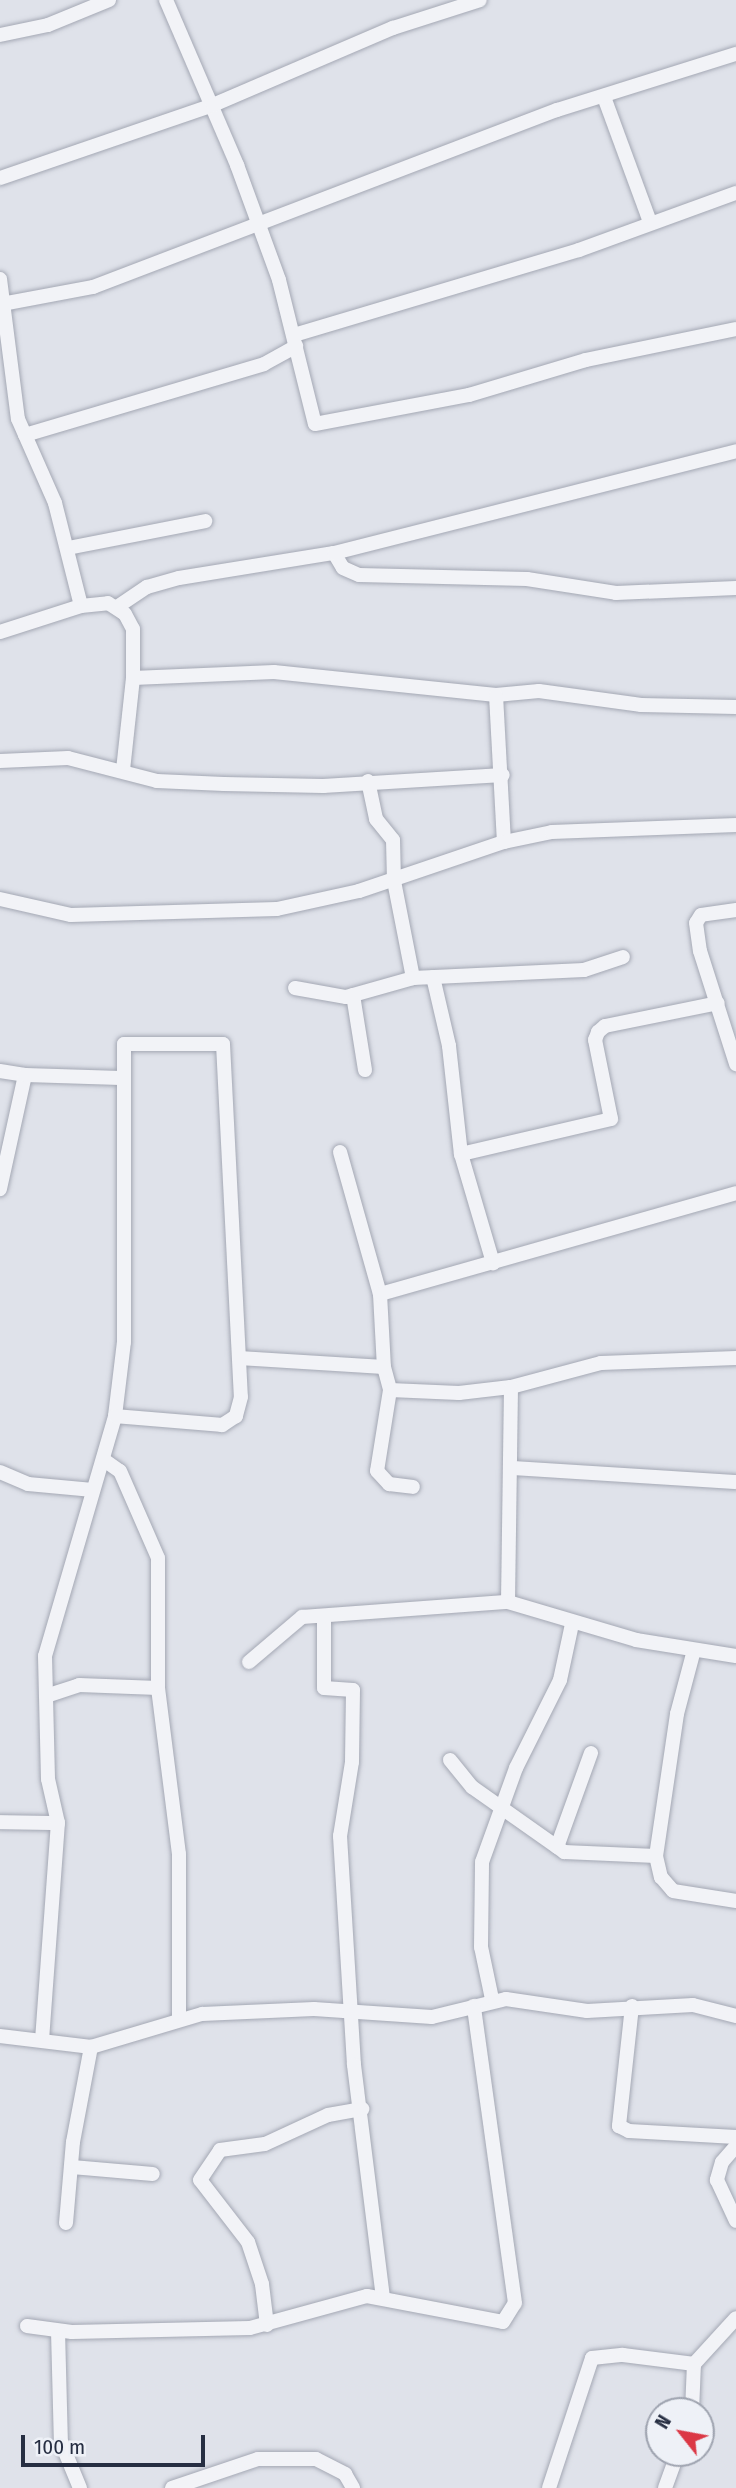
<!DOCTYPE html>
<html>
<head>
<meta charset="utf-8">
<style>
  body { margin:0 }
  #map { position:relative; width:736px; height:2488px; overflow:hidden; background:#dfe2ea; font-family:"Fira Sans Condensed",sans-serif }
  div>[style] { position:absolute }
  .roads { filter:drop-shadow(0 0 2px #a4a8b4) drop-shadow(0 0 2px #a4a8b4) }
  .minor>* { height:14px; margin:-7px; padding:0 7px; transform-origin:7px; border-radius:7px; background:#f2f3f7 }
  span { translate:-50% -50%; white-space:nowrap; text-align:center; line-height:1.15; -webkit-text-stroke:7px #eef1f7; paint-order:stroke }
  .north { position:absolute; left:645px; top:2397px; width:70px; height:70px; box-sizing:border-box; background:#eef1f7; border:2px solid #9ea3af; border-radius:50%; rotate:301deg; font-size:19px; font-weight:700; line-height:28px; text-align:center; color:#262e42 }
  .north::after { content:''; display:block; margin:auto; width:24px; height:32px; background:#db3845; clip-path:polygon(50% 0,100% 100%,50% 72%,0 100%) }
  .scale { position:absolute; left:21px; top:2435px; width:184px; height:32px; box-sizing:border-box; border:4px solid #262e42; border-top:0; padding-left:9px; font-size:21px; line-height:24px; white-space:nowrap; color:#262e42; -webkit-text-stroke:5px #eef1f7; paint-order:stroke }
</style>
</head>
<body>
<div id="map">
  <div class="roads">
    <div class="minor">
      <div style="left:166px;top:0;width:180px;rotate:66.7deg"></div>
      <div style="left:237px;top:165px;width:122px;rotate:69.9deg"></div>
      <div style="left:279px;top:280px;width:148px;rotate:76deg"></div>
      <div style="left:315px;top:424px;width:157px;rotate:-10.7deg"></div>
      <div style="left:469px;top:395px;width:122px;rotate:-16.7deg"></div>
      <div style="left:586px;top:360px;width:153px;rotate:-11.7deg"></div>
      <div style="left:0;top:35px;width:49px;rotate:-11.8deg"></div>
      <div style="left:48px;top:25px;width:66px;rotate:-22.3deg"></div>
      <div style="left:604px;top:97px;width:133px;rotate:69.8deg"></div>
      <div style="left:0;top:178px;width:225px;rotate:-18.9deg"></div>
      <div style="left:213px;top:105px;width:196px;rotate:-23.2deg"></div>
      <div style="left:393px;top:28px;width:91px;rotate:-17.8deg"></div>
      <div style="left:0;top:279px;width:141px;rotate:82.7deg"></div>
      <div style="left:18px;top:419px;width:92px;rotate:66.2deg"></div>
      <div style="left:55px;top:503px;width:106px;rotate:75.8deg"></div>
      <div style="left:2px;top:304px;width:93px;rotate:-10.6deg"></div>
      <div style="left:93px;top:287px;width:497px;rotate:-20.9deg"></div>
      <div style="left:557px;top:110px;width:188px;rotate:-17.4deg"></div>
      <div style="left:294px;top:335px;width:297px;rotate:-16.6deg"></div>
      <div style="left:579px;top:250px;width:167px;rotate:-20deg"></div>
      <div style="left:25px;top:435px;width:249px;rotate:-16.5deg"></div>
      <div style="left:264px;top:364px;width:37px;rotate:-29deg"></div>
      <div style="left:68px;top:548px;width:140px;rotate:-11.1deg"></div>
      <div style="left:334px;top:553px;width:17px;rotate:59deg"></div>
      <div style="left:343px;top:568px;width:17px;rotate:24deg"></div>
      <div style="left:359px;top:575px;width:168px;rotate:1.4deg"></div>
      <div style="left:527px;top:579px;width:90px;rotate:8.9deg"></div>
      <div style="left:616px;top:593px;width:120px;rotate:-2.4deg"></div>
      <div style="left:117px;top:607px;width:36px;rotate:-34deg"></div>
      <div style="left:147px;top:587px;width:33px;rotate:-16deg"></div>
      <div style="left:179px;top:578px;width:157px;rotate:-9.2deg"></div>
      <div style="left:334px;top:553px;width:415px;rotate:-14.2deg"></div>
      <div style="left:0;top:632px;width:85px;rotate:-17.8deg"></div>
      <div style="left:81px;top:606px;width:27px;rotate:-6deg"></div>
      <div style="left:108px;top:603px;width:20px;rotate:33deg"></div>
      <div style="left:125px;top:614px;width:17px;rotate:62deg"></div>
      <div style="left:133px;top:629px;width:49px;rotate:90deg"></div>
      <div style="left:133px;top:678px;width:93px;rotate:96.2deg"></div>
      <div style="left:133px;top:678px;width:141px;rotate:-2.4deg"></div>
      <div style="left:274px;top:672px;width:223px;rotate:5.9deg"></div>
      <div style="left:496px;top:695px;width:43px;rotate:-5.3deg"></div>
      <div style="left:539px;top:691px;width:103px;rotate:7.8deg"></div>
      <div style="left:641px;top:705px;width:95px;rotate:1.2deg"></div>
      <div style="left:496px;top:695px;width:147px;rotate:86.9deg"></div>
      <div style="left:0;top:761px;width:68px;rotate:-2.5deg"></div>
      <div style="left:68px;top:758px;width:92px;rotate:14.5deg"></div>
      <div style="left:157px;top:781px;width:67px;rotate:2.6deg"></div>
      <div style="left:224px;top:784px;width:99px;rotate:1.2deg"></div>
      <div style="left:323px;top:786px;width:180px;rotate:-3.5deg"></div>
      <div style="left:368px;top:781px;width:39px;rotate:78deg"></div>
      <div style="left:376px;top:819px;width:27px;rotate:51deg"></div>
      <div style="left:393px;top:840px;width:41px;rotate:88.6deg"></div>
      <div style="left:394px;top:881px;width:99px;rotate:78.9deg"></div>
      <div style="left:413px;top:978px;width:171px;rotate:-2.7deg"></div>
      <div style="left:584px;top:970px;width:41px;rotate:-18.4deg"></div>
      <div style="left:0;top:899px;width:73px;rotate:12.7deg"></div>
      <div style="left:71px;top:915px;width:206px;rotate:-1.7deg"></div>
      <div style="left:277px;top:909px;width:84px;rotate:-12.4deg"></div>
      <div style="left:359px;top:891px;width:153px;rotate:-18.7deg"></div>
      <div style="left:504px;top:842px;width:49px;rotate:-11.8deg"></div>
      <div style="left:552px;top:832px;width:184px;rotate:-2.2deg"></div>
      <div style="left:736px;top:910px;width:35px;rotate:172deg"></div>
      <div style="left:701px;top:915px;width:9px;rotate:122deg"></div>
      <div style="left:696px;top:923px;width:28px;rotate:82deg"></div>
      <div style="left:700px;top:951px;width:119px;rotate:72.3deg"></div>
      <div style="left:433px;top:977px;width:71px;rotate:76.9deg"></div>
      <div style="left:449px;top:1046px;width:109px;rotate:83.7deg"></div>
      <div style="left:461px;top:1154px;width:114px;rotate:73.6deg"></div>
      <div style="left:295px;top:988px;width:52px;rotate:10deg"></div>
      <div style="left:346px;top:997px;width:70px;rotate:-15.8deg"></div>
      <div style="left:353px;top:995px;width:76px;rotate:80.9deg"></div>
      <div style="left:0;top:1071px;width:25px;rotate:9deg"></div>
      <div style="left:25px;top:1075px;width:117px;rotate:102.4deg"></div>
      <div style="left:25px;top:1075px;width:96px;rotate:1.8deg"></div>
      <div style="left:340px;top:1152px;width:148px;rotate:74.3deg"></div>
      <div style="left:380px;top:1294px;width:73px;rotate:86.9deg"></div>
      <div style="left:461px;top:1154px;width:154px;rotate:-13.1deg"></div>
      <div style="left:611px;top:1119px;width:81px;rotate:-101.4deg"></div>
      <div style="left:595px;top:1040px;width:9px;rotate:-69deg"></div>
      <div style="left:598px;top:1032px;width:9px;rotate:-41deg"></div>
      <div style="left:605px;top:1026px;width:115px;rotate:-11.5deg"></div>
      <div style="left:380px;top:1294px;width:370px;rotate:-15.8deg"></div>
      <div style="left:239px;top:1358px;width:145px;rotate:3.6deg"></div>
      <div style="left:384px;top:1367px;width:24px;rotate:75deg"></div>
      <div style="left:390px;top:1390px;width:69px;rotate:2.5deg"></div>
      <div style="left:459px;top:1393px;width:52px;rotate:-6.6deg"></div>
      <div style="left:511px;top:1387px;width:93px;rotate:-14.9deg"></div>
      <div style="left:601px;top:1363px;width:135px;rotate:-2.1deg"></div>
      <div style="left:390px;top:1390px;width:82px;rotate:99.1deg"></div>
      <div style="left:377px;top:1471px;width:18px;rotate:47deg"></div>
      <div style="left:389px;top:1484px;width:24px;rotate:7deg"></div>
      <div style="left:104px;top:1460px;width:19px;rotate:35deg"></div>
      <div style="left:120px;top:1471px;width:95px;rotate:66.4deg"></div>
      <div style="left:158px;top:1558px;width:130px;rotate:90deg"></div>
      <div style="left:158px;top:1688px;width:167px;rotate:82.8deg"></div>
      <div style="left:179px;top:1854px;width:165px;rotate:90deg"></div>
      <div style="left:512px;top:1468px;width:224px;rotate:3.6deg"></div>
      <div style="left:0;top:1472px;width:30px;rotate:23deg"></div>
      <div style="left:28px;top:1484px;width:65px;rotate:5.3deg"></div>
      <div style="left:508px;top:1602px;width:215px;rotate:-89.2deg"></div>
      <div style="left:324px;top:1617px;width:71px;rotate:90deg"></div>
      <div style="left:324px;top:1688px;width:29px;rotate:4deg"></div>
      <div style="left:353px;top:1690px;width:72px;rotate:90.8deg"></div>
      <div style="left:352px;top:1762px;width:75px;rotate:99.2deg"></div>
      <div style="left:340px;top:1836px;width:229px;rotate:86.5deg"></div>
      <div style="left:354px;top:2065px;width:234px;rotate:82.9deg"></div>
      <div style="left:694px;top:1650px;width:66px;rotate:104.9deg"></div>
      <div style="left:677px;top:1714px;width:144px;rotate:98.4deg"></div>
      <div style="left:656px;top:1856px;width:22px;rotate:77deg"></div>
      <div style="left:661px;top:1877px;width:18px;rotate:49deg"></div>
      <div style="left:673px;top:1891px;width:64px;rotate:9deg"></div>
      <div style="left:249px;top:1662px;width:70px;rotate:-40.3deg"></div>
      <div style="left:302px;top:1617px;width:207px;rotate:-4.2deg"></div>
      <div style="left:508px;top:1602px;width:134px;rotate:16.5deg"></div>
      <div style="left:636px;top:1640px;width:101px;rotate:9.1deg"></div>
      <div style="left:46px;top:1696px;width:35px;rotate:-18deg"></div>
      <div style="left:79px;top:1685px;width:79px;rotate:2.2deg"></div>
      <div style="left:450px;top:1760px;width:35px;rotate:51deg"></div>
      <div style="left:472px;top:1787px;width:113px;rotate:35.2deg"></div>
      <div style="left:564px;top:1852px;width:92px;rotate:2.5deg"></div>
      <div style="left:0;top:1822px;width:58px;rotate:1deg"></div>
      <div style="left:557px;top:1847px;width:100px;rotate:-70.1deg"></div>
      <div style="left:492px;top:1999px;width:53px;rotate:-101.9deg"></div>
      <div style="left:481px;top:1947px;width:85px;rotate:-89.3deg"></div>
      <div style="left:482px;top:1862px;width:100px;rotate:-70.1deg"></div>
      <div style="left:516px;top:1768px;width:98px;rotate:-63.4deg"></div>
      <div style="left:560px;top:1680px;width:57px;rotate:-77.9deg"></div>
      <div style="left:632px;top:2006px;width:121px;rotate:96.2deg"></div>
      <div style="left:619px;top:2126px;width:11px;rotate:27deg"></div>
      <div style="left:629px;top:2131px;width:107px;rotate:3.2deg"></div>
      <div style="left:0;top:2036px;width:92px;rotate:6.9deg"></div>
      <div style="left:91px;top:2047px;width:116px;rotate:-16.6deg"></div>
      <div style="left:202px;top:2014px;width:112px;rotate:-2.6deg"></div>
      <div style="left:314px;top:2009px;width:118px;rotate:3.9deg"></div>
      <div style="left:432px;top:2017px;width:76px;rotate:-13.7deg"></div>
      <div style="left:506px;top:1999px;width:82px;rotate:8.4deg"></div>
      <div style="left:587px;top:2011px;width:106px;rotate:-3.2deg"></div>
      <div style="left:693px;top:2005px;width:44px;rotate:14.3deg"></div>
      <div style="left:42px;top:2040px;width:218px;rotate:-85.8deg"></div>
      <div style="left:58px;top:1823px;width:45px;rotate:-102.8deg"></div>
      <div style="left:48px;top:1779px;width:123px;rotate:-91.4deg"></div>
      <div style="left:45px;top:1656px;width:250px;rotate:-73.7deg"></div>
      <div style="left:115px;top:1416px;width:75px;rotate:-83.1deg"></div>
      <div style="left:124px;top:1342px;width:298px;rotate:-90deg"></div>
      <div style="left:124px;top:1044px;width:99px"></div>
      <div style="left:223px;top:1044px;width:353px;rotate:87.1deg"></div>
      <div style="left:241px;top:1397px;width:20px;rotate:105deg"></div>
      <div style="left:236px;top:1416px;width:17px;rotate:147deg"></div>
      <div style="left:222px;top:1425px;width:107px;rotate:-175.2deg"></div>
      <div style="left:736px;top:2146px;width:21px;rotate:131deg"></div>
      <div style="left:722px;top:2162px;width:19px;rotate:106deg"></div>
      <div style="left:717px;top:2180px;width:45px;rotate:65.1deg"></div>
      <div style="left:72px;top:2167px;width:81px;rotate:4.9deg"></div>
      <div style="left:66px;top:2223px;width:81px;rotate:-85.1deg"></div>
      <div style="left:73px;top:2142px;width:97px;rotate:-79.3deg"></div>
      <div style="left:267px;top:2325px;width:41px;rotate:-97deg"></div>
      <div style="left:262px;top:2284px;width:44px;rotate:-108.4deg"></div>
      <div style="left:248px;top:2242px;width:78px;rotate:-127.7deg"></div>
      <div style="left:200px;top:2180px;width:36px;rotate:-56deg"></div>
      <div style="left:220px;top:2150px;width:45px;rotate:-7.6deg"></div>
      <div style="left:265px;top:2144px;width:69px;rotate:-24.7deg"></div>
      <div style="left:328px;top:2115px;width:35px;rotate:-10deg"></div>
      <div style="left:27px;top:2326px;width:45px;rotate:7.6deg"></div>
      <div style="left:72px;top:2332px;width:178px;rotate:-1.3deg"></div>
      <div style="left:250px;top:2328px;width:121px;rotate:-15.3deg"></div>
      <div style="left:367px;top:2296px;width:138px;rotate:10.8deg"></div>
      <div style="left:503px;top:2322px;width:22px;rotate:-58deg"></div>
      <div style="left:515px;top:2303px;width:300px;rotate:-97.9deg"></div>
      <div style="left:58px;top:2331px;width:111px;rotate:88.5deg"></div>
      <div style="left:61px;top:2442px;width:50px;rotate:67.6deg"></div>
      <div style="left:692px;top:2411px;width:47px;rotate:-87.6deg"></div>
      <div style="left:694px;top:2364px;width:62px;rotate:-47.6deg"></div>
      <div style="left:172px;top:2488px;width:91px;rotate:-18.6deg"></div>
      <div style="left:258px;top:2459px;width:58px"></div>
      <div style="left:316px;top:2459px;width:33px;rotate:27deg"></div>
      <div style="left:345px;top:2474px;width:16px;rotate:60deg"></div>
      <div style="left:549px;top:2488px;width:137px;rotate:-71.7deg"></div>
      <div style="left:592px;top:2358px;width:31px;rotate:-6deg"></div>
      <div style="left:623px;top:2355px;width:72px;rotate:7.2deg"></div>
      <div style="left:665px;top:2488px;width:37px;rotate:-70deg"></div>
    </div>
  </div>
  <div class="north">N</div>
  <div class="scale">100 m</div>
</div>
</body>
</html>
